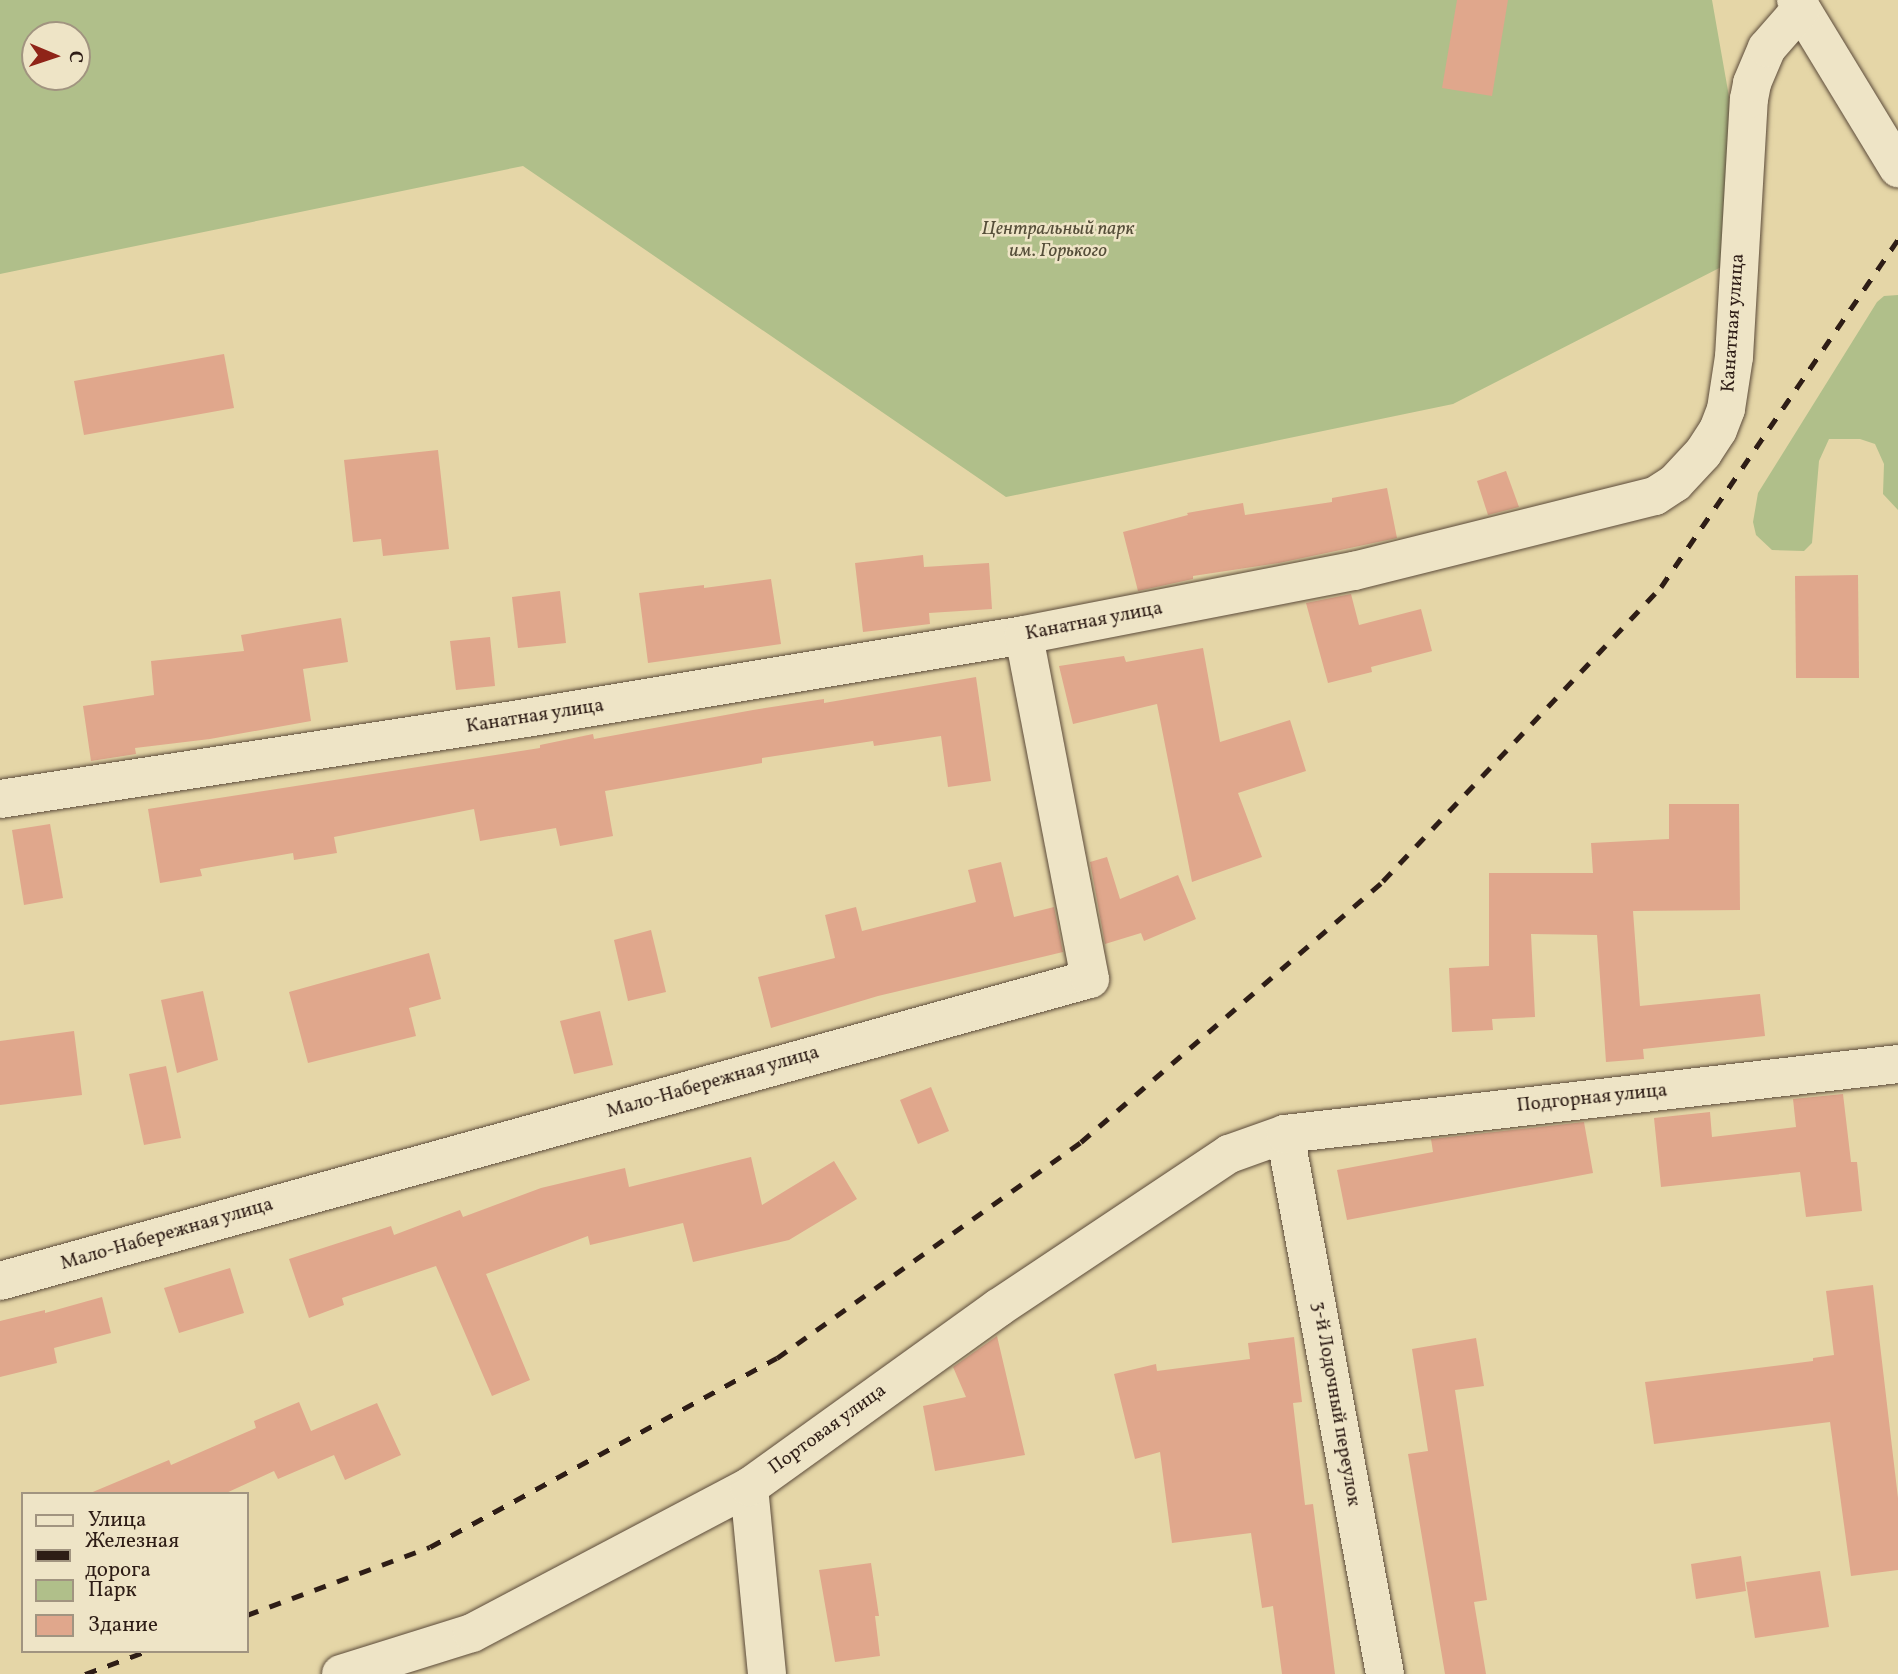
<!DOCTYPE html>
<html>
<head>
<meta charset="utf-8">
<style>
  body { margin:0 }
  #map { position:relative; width:1898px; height:1674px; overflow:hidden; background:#e5d6a7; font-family:Vollkorn,serif }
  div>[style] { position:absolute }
  .green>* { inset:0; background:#b0bf8a }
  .building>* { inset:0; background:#e0a78c }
  .roads { filter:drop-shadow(0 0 2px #5c4b3a) drop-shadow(0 0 2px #5c4b3a) }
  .minor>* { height:38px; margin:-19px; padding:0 19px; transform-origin:19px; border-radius:19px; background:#eee4c6 }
  .rail>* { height:5px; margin-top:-2.5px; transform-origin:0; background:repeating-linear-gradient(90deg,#2e1d16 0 12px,transparent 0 24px) }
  span { translate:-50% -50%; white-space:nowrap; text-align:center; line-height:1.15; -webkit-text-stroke:5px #eee4c6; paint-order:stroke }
  .park-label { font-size:19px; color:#554e39; font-style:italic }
  .street-label { font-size:19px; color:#2e1d16 }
  .legend { position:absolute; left:21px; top:1492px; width:228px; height:161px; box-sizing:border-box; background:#eee4c6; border:2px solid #a19480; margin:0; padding:9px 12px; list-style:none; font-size:21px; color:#2e1d16 }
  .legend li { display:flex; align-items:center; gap:14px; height:35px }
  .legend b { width:35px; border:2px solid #a19480 }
  .north { position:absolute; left:21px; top:21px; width:70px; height:70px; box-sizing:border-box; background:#eee4c6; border:2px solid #a19480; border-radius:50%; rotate:92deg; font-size:19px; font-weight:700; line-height:28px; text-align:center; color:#2e1d16 }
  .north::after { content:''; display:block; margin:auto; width:24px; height:32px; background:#8f2418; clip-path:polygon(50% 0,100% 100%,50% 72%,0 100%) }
</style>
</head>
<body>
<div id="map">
  <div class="green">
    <div style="clip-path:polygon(evenodd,0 0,1712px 0,1731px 108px,1733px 261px,1453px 404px,1006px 497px,523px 166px,0 274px,0 0,35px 35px,77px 35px,77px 77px,35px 77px,35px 35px)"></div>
    <div style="clip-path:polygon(1898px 295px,1898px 510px,1883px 494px,1884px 464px,1875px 444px,1860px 439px,1829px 439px,1819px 461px,1812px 543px,1804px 551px,1772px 550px,1756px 535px,1753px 522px,1758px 493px,1877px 302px,1884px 296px)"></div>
  </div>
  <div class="building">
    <div style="clip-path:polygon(1457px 0,1508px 0,1492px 96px,1442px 88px)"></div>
    <div style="clip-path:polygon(224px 354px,234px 408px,84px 435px,74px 381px)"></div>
    <div style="clip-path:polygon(438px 450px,449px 549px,383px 556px,381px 539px,353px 542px,344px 460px)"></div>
    <div style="clip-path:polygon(1506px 471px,1519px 507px,1488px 515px,1477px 481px)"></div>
    <div style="clip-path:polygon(1387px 488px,1397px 538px,1279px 563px,1193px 576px,1193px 579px,1138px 591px,1123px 532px,1188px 515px,1187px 513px,1243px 503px,1245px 515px,1332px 502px,1332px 498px)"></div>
    <div style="clip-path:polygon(923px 555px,924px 567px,989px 563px,992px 609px,929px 613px,930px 624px,863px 632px,855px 563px)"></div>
    <div style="clip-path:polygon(1858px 575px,1859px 678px,1796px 678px,1795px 576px)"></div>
    <div style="clip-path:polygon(771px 579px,781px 644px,648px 663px,639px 593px,704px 585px,704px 588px)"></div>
    <div style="clip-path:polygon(560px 591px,566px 643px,518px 648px,512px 597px)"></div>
    <div style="clip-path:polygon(1351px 594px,1359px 625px,1421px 609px,1432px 651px,1371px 667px,1372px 672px,1328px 683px,1306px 603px)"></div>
    <div style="clip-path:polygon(341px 618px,348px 662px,303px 669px,311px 721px,210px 739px,135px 748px,136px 754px,91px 761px,83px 706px,154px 695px,151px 661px,244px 651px,241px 635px)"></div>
    <div style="clip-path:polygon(490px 637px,495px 686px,456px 690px,450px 641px)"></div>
    <div style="clip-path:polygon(1203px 648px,1220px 742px,1290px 720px,1306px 771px,1238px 793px,1262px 857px,1192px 882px,1157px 704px,1073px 724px,1059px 666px,1124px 656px,1126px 662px)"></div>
    <div style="clip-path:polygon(976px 677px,991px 781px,948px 787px,941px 736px,874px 746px,873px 741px,762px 758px,762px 763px,605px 791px,613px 836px,560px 846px,556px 828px,480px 841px,474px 809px,334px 837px,337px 853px,294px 860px,293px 853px,200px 869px,202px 876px,160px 883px,148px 809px,540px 748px,540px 745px,593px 734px,594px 739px,753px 710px,824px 699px,824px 703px)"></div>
    <div style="clip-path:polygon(1669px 804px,1739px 804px,1740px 910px,1633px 911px,1640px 1006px,1760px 994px,1765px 1036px,1643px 1049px,1644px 1059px,1606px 1062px,1597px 935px,1531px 934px,1535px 1017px,1492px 1019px,1493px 1030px,1452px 1032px,1449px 968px,1489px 966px,1489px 873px,1593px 873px,1591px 843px,1669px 839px)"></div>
    <div style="clip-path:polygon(50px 824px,63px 898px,24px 905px,12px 830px)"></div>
    <div style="clip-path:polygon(1107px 857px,1120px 899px,1178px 875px,1196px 919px,1144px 941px,1141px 933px,1105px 944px,1090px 862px)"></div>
    <div style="clip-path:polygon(1001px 862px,1014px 917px,1054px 907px,1063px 952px,878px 996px,771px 1028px,758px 977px,835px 958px,825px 915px,856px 907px,862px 931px,976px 902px,968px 870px)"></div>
    <div style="clip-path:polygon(651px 930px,666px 992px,628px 1001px,614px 940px)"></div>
    <div style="clip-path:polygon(429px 953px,441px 999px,409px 1008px,416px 1036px,308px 1063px,289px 992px)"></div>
    <div style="clip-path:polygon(203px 991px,218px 1060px,177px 1073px,161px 1000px)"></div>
    <div style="clip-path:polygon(600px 1011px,613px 1065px,574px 1074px,560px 1021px)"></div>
    <div style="clip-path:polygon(74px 1031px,82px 1095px,0 1105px,0 1041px)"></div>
    <div style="clip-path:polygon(166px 1066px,181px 1138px,144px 1145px,129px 1074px)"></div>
    <div style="clip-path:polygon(931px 1087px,949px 1131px,918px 1144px,900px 1100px)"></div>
    <div style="clip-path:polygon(1843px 1094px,1851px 1162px,1857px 1162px,1862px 1211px,1806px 1217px,1800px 1172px,1661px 1187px,1654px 1118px,1710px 1112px,1712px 1137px,1796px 1127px,1793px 1099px)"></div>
    <div style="clip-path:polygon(1584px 1122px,1593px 1173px,1347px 1220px,1337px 1170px,1433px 1152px,1431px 1139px)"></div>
    <div style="clip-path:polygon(751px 1157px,762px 1205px,834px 1161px,857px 1199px,789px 1240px,693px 1262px,683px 1223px,590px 1245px,588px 1236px,486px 1274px,530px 1380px,492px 1396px,436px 1266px,342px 1298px,344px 1305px,309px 1318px,289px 1259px,391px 1226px,394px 1235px,460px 1210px,463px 1217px,541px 1188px,625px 1168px,629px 1187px)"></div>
    <div style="clip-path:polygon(230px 1268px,244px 1313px,179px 1333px,164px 1288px)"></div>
    <div style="clip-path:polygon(1873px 1285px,1898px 1498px,1898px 1570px,1851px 1576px,1830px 1422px,1654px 1444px,1645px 1382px,1813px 1361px,1813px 1358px,1834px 1355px,1826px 1291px)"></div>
    <div style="clip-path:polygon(102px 1297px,111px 1333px,54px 1348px,57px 1363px,0 1377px,0 1321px,45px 1310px,45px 1313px)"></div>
    <div style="clip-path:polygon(997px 1336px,1025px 1455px,935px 1471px,923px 1406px,966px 1397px,953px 1367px)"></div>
    <div style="clip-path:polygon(1294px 1337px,1302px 1402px,1293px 1403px,1305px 1505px,1313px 1504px,1335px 1674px,1282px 1674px,1273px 1606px,1262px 1608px,1251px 1533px,1172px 1543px,1160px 1452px,1135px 1459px,1114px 1374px,1156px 1364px,1157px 1371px,1250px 1359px,1248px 1343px)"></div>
    <div style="clip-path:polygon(1476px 1338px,1484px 1386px,1455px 1390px,1487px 1600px,1474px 1602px,1486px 1674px,1445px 1674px,1408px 1454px,1428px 1451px,1412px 1349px)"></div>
    <div style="clip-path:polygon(299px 1402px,311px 1431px,377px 1403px,401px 1455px,345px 1480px,334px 1455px,278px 1479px,274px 1471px,224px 1494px,88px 1494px,169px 1460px,171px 1465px,256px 1428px,254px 1421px)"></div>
    <div style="clip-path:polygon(1741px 1556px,1746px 1591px,1696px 1599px,1691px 1564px)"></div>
    <div style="clip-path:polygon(871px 1563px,879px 1616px,875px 1616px,880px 1656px,835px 1662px,819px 1570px)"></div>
    <div style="clip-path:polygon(1820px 1571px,1829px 1627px,1755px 1638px,1746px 1582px)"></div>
  </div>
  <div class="roads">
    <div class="minor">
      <div style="left:1796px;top:0;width:197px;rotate:58.7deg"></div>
      <div style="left:0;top:799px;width:532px;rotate:-8.75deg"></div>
      <div style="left:526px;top:718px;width:505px;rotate:-9.46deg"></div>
      <div style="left:1024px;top:635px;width:336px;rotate:-11deg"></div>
      <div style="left:1354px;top:571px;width:310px;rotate:-14deg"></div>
      <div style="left:1655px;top:496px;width:24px;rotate:-33deg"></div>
      <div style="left:1675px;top:483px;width:41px;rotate:-47deg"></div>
      <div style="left:1703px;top:453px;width:27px;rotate:-57deg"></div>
      <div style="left:1718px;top:430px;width:22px;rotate:-69deg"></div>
      <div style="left:1726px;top:409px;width:53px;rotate:-81.3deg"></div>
      <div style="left:1734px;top:357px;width:258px;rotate:-86.7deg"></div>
      <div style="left:1749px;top:99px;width:16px;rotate:-79deg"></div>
      <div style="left:1752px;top:83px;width:38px;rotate:-67deg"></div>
      <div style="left:1767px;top:48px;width:52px;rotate:-48.9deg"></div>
      <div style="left:1285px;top:1134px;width:549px;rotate:79.51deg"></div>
      <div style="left:0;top:1281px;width:1131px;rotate:-15.49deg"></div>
      <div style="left:1090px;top:979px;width:350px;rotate:-100.9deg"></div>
      <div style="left:749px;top:1487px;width:188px;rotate:84.5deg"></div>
      <div style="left:341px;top:1674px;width:137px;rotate:-17.4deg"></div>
      <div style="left:472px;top:1633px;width:313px;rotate:-27.8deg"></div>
      <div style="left:749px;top:1487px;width:307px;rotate:-35.7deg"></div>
      <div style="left:998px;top:1308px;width:278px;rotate:-33.7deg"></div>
      <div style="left:1229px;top:1154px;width:59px;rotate:-19.7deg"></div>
      <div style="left:1285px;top:1134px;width:617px;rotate:-6.51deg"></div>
    </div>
  </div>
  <div class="rail">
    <div style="left:247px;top:1615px;width:195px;rotate:-20.4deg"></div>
    <div style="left:430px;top:1547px;width:395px;rotate:-28.6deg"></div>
    <div style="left:777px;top:1358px;width:373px;rotate:-35.4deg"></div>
    <div style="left:1081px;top:1142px;width:399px;rotate:-40.8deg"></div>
    <div style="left:1383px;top:881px;width:405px;rotate:-46.6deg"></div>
    <div style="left:1661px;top:587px;width:421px;rotate:-55.7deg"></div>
    <div style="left:85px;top:1674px;width:66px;rotate:-20.4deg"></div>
  </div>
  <div class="park-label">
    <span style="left:1058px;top:241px">Центральный парк<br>им. Горького</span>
  </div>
  <div class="street-label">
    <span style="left:1734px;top:323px;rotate:-86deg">Канатная улица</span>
    <span style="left:1094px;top:622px;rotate:-11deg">Канатная улица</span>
    <span style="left:535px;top:717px;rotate:-9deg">Канатная улица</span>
    <span style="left:713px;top:1083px;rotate:-16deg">Мало-Набережная улица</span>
    <span style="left:1592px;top:1099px;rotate:-6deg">Подгорная улица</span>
    <span style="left:167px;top:1235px;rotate:-16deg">Мало-Набережная улица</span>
    <span style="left:1335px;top:1404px;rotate:80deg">3-й Лодочный переулок</span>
    <span style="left:828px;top:1430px;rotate:-36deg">Портовая улица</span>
  </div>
  <ul class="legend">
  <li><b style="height:9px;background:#eee4c6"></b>Улица</li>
  <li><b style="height:9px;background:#2e1d16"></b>Железная дорога</li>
  <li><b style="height:19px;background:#b0bf8a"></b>Парк</li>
  <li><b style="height:19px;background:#e0a78c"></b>Здание</li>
  </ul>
  <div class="north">С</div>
</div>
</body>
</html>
